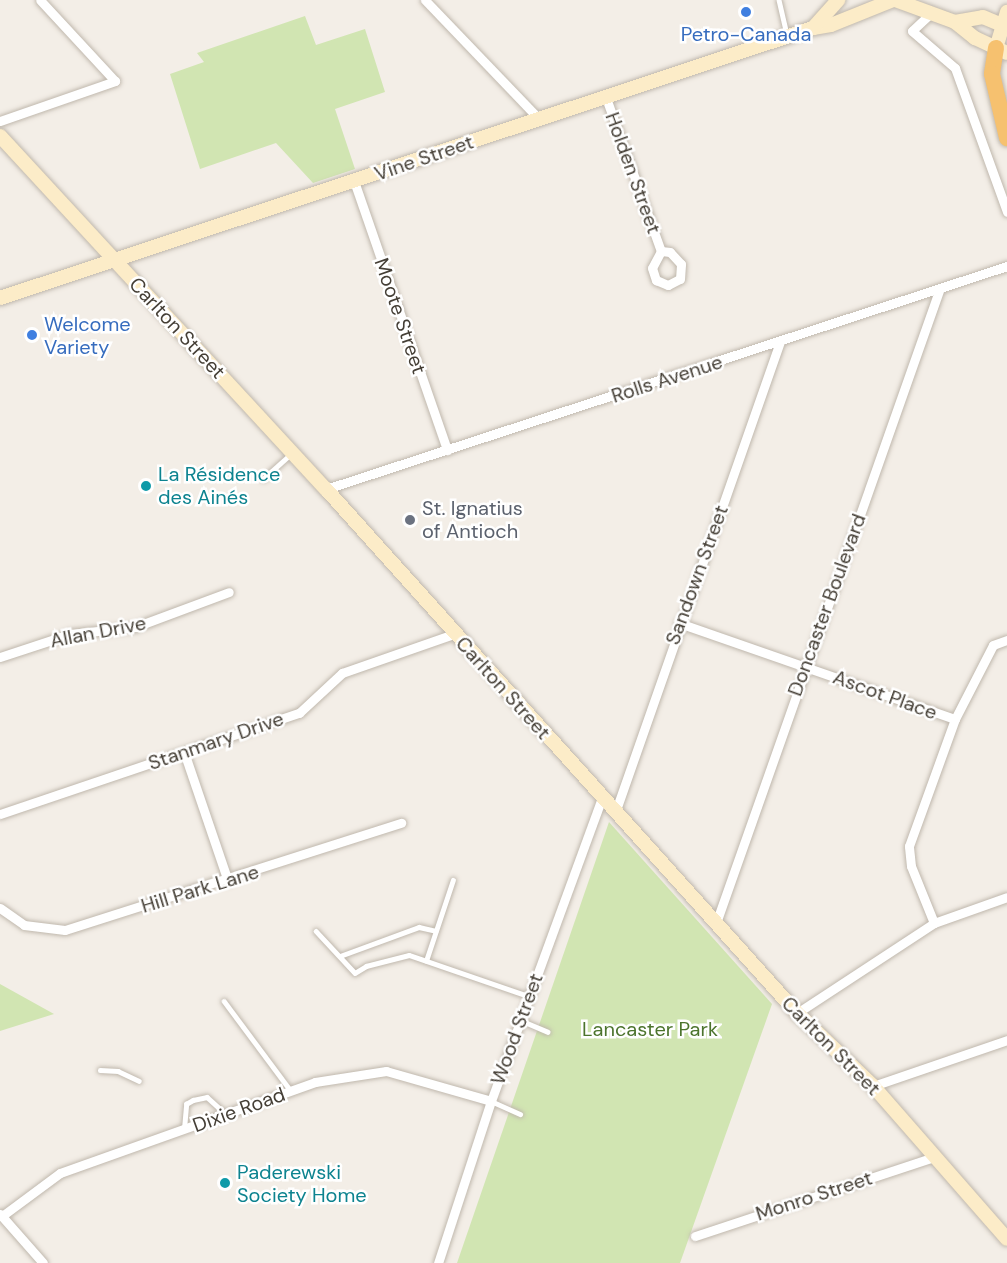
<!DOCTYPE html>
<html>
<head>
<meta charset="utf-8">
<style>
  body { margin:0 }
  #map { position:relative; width:1007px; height:1263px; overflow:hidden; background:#f3eee7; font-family:"DM Sans",sans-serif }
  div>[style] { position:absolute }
  .green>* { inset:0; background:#d1e5b2 }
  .roads { filter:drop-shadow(0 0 2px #c0b8ad) drop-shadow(0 0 2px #c0b8ad) }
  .lane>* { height:4.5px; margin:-2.25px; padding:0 2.25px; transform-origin:2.25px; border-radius:2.25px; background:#fff }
  .street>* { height:9px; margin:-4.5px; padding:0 4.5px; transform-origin:4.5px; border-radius:4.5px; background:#fff }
  .secondary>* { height:14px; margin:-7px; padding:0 7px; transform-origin:7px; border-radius:7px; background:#fcecc8 }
  .highway>* { height:16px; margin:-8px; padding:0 8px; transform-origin:8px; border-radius:8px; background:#f6c16f }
  .dots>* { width:16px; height:16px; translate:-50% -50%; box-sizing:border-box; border:3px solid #fff; border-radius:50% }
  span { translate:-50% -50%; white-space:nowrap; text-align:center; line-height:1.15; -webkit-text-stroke:5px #fff; paint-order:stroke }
  .shop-label { font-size:20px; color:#366cbe }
  .left { translate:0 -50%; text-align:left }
  .street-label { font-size:20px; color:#453f36 }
  .culture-label { font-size:20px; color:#0d838f }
  .worship-label { font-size:20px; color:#5b616d }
  .park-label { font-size:20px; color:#4c742d }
</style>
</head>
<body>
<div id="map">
  <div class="green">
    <div style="clip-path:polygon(305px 16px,316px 45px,365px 29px,385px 92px,335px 109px,355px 169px,313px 183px,276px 143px,200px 169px,170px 74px,204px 62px,197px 53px)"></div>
    <div style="clip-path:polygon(609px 822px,772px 1004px,680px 1263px,457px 1263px)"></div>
    <div style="clip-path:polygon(0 984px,54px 1014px,0 1031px)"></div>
  </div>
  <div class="roads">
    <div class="lane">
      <div style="left:779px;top:0;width:36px;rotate:77deg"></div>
      <div style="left:263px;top:479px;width:36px;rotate:-42deg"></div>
      <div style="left:316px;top:931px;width:57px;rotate:47.1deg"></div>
      <div style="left:355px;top:973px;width:13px;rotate:-32deg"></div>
      <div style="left:366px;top:966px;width:44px;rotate:-14.3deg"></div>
      <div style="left:409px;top:955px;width:126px;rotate:19deg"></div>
      <div style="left:340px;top:956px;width:84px;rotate:-20.2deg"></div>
      <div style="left:419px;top:927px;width:17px;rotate:13deg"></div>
      <div style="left:426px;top:961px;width:85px;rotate:-71.6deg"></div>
      <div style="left:224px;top:1001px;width:112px;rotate:53.3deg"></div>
      <div style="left:520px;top:1020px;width:30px;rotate:23deg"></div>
      <div style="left:100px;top:1070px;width:18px;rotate:3deg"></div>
      <div style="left:118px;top:1071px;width:23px;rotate:25deg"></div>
      <div style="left:491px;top:1101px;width:32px;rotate:24deg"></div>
      <div style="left:184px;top:1129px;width:25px;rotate:-85deg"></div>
      <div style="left:186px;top:1104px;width:8px;rotate:-30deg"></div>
      <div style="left:193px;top:1100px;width:14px;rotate:-12deg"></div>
      <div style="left:207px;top:1097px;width:24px;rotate:42deg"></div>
    </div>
    <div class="street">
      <div style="left:425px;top:0;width:165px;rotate:46.2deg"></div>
      <div style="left:931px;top:13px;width:26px;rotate:137deg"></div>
      <div style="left:912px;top:31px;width:57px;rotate:40.7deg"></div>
      <div style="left:955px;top:68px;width:153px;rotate:70.1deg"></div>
      <div style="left:605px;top:95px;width:166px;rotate:70.3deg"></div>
      <div style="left:661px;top:251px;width:19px;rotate:118deg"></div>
      <div style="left:652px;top:268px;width:13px;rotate:72deg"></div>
      <div style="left:656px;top:280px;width:13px;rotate:23deg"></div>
      <div style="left:668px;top:285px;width:13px;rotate:-27deg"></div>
      <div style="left:680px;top:279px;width:15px;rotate:-86deg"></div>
      <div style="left:681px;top:264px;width:16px;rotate:-133deg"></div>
      <div style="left:670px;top:252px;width:9px;rotate:-174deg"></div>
      <div style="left:0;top:121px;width:122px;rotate:-19.2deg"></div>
      <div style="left:115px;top:81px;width:110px;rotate:-132.8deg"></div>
      <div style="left:354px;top:181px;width:285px;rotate:70.9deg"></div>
      <div style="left:326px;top:489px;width:717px;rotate:-18.13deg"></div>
      <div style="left:679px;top:623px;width:292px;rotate:19.2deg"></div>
      <div style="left:0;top:657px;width:74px;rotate:-18.2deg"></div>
      <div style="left:70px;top:634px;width:65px;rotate:-6.1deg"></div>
      <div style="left:135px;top:627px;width:100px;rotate:-20.4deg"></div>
      <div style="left:184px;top:752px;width:136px;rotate:71.2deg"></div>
      <div style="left:616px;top:810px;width:496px;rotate:-70.7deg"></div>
      <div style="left:0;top:814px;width:316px;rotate:-18.7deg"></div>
      <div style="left:299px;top:713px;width:59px;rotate:-42.9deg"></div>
      <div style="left:342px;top:673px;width:119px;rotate:-19.2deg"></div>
      <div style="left:0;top:908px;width:29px;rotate:35deg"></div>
      <div style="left:24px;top:925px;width:41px;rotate:7deg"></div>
      <div style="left:65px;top:930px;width:353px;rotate:-17.7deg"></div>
      <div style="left:716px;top:923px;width:673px;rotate:-70.57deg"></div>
      <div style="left:934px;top:923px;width:61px;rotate:-112deg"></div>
      <div style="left:911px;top:866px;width:20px;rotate:-96deg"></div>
      <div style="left:909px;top:846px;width:135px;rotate:-70.1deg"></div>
      <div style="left:955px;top:719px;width:83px;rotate:-62.8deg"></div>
      <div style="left:993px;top:645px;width:15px;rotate:-20deg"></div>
      <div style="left:797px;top:1013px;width:164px;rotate:-33.3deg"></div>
      <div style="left:934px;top:923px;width:77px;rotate:-19.6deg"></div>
      <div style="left:873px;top:1086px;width:142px;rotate:-18.9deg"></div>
      <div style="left:0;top:1214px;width:65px;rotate:48.7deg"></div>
      <div style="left:2px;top:1216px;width:72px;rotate:-36.6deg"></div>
      <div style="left:60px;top:1173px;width:271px;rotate:-19.6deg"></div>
      <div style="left:315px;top:1082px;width:72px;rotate:-8.8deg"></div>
      <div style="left:386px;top:1071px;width:109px;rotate:15.9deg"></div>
      <div style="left:695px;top:1236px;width:252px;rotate:-18.3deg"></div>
      <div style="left:438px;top:1263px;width:170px;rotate:-71.9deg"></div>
      <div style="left:491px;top:1101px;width:324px;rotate:-69.9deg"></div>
    </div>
    <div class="secondary">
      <div style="left:895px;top:0;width:64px;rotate:20.1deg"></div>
      <div style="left:955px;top:22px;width:26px;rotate:39deg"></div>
      <div style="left:975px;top:38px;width:35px;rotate:25deg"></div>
      <div style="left:955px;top:22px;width:28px;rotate:-10deg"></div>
      <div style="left:983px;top:17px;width:26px;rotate:23deg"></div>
      <div style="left:813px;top:28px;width:18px;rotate:-9deg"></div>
      <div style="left:831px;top:25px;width:67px;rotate:-22deg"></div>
      <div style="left:996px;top:48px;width:38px;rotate:-73deg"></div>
      <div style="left:0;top:136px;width:481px;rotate:47.3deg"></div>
      <div style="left:326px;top:489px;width:705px;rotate:48.05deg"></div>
      <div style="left:797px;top:1013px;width:105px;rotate:43.8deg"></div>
      <div style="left:873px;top:1086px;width:203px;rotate:48.8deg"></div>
      <div style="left:0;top:298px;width:857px;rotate:-18.37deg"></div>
      <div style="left:813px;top:28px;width:38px;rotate:-48deg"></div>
    </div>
    <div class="highway">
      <div style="left:996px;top:48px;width:26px;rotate:99deg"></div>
      <div style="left:992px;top:74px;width:66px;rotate:76.8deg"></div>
    </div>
  </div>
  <div class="dots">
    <div style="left:746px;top:12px;background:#3f7fe0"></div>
    <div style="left:32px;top:335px;background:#3f7fe0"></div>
    <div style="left:146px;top:486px;background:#0f9aa8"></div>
    <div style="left:410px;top:520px;background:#6b7280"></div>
    <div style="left:225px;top:1183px;background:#0f9aa8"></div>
  </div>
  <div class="shop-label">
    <span style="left:746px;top:34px">Petro-Canada</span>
    <span class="left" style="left:44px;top:336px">Welcome<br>Variety</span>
  </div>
  <div class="street-label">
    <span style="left:424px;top:158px;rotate:-19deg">Vine Street</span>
    <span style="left:633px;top:173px;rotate:70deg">Holden Street</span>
    <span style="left:400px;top:316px;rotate:71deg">Moote Street</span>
    <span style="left:177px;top:328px;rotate:47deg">Carlton Street</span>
    <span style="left:667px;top:379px;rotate:-18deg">Rolls Avenue</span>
    <span style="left:697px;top:575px;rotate:-70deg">Sandown Street</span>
    <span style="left:827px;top:605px;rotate:-70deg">Doncaster Boulevard</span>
    <span style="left:98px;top:632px;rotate:-11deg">Allan Drive</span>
    <span style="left:503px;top:688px;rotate:48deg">Carlton Street</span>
    <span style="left:885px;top:695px;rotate:20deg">Ascot Place</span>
    <span style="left:216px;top:741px;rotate:-19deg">Stanmary Drive</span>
    <span style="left:200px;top:889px;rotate:-17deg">Hill Park Lane</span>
    <span style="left:517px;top:1029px;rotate:-70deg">Wood Street</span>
    <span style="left:831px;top:1046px;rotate:45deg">Carlton Street</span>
    <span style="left:239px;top:1110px;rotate:-20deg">Dixie Road</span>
    <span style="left:814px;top:1196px;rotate:-18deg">Monro Street</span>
  </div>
  <div class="culture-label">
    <span class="left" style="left:158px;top:486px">La Résidence<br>des Ainés</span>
    <span class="left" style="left:237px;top:1184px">Paderewski<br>Society Home</span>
  </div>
  <div class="worship-label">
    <span class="left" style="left:422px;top:520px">St. Ignatius<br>of Antioch</span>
  </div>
  <div class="park-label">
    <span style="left:650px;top:1029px">Lancaster Park</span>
  </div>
</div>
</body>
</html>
